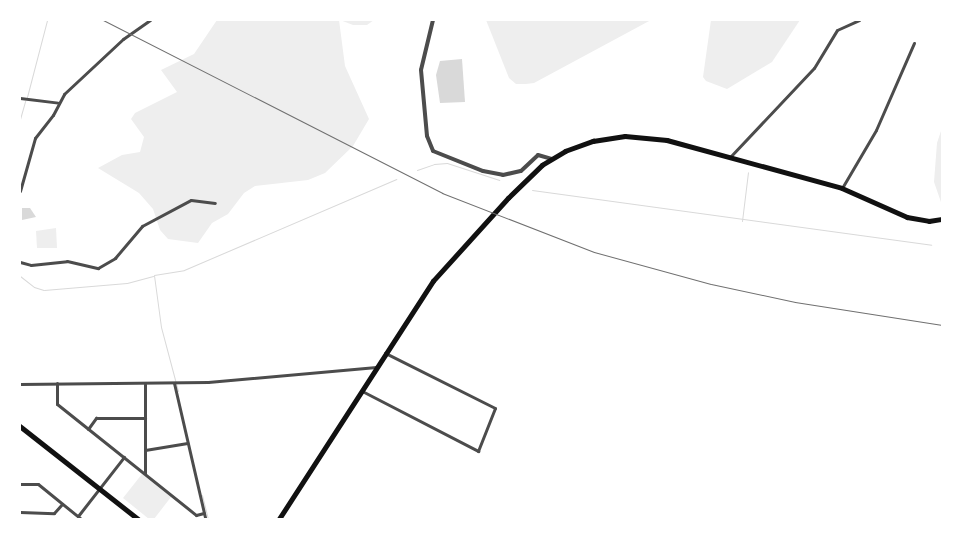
<!DOCTYPE html>
<html>
<head>
<meta charset="utf-8">
<style>
  body { margin:0 }
  #map { position:relative; width:962px; height:539px; overflow:hidden; background:#fff; font-family:"Fira Sans Condensed",sans-serif }
  div>[style] { position:absolute }
  .green>* { inset:0; background:#eee }
  .water>* { inset:0; background:#d9d9d9 }
  .stream>* { height:1px; margin:-0.5px; padding:0 0.5px; transform-origin:0.5px; border-radius:0.5px; background:#d9d9d9 }
  .minor>* { height:3px; margin:-1.5px; padding:0 1.5px; transform-origin:1.5px; border-radius:1.5px; background:#4c4c4c }
  .tertiary>* { height:4px; margin:-2px; padding:0 2px; transform-origin:2px; border-radius:2px; background:#4c4c4c }
  .secondary>* { height:4.5px; margin:-2.25px; padding:0 2.25px; transform-origin:2.25px; border-radius:2.25px; background:#111 }
  .rail>* { height:1px; margin:-0.5px; padding:0 0.5px; transform-origin:0.5px; border-radius:0.5px; background:#707070 }
  span { translate:-50% -50%; white-space:nowrap; text-align:center; line-height:1.15; -webkit-text-stroke:4px #fff; paint-order:stroke }
  .frame { position:absolute; inset:0; border:21px solid #fff; pointer-events:none }
</style>
</head>
<body>
<div id="map">
  <div class="green">
    <div style="clip-path:polygon(217px 20px,339px 20px,345px 66px,369px 119px,353px 146px,325px 173px,308px 180px,255px 186px,244px 193px,228px 214px,212px 223px,198px 243px,168px 239px,160px 230px,153px 209px,139px 193px,98px 168px,122px 155px,140px 152px,144px 137px,131px 119px,135px 113px,177px 92px,161px 70px,194px 54px)"></div>
    <div style="clip-path:polygon(340px 20px,374px 20px,367px 25px,353px 25px)"></div>
    <div style="clip-path:polygon(486px 20px,651px 20px,534px 83px,526px 84px,516px 84px,509px 78px)"></div>
    <div style="clip-path:polygon(711px 20px,800px 20px,772px 62px,727px 89px,706px 81px,703px 77px)"></div>
    <div style="clip-path:polygon(942px 128px,942px 205px,934px 182px,937px 143px)"></div>
    <div style="clip-path:polygon(56px 228px,57px 248px,37px 248px,36px 231px)"></div>
    <div style="clip-path:polygon(142px 474px,171px 497px,154px 519px,149px 519px,123px 498px)"></div>
  </div>
  <div class="water">
    <div style="clip-path:polygon(462px 59px,465px 102px,440px 103px,436px 75px,440px 61px)"></div>
    <div style="clip-path:polygon(22px 208px,30px 208px,36px 217px,22px 220px)"></div>
  </div>
  <div class="stream">
    <div style="left:27px;top:97px;width:80px;rotate:-75.4deg"></div>
    <div style="left:20px;top:119px;width:19px;rotate:-74deg"></div>
    <div style="left:417px;top:170px;width:18px;rotate:-19deg"></div>
    <div style="left:434px;top:164px;width:13px;rotate:-4deg"></div>
    <div style="left:447px;top:163px;width:55px;rotate:18.1deg"></div>
    <div style="left:532px;top:190px;width:403px;rotate:7.8deg"></div>
    <div style="left:742px;top:221px;width:49px;rotate:-83deg"></div>
    <div style="left:20px;top:276px;width:18px;rotate:38deg"></div>
    <div style="left:34px;top:287px;width:10px;rotate:17deg"></div>
    <div style="left:44px;top:290px;width:83px;rotate:-4.8deg"></div>
    <div style="left:127px;top:283px;width:27px;rotate:-15deg"></div>
    <div style="left:178px;top:391px;width:66px;rotate:-104.9deg"></div>
    <div style="left:161px;top:327px;width:52px;rotate:-97.7deg"></div>
    <div style="left:154px;top:275px;width:30px;rotate:-9deg"></div>
    <div style="left:184px;top:270px;width:231px;rotate:-23.2deg"></div>
    <div style="left:202px;top:495px;width:25px;rotate:76deg"></div>
  </div>
  <div class="minor">
    <div style="left:20px;top:98px;width:38px;rotate:7deg"></div>
    <div style="left:730px;top:157px;width:122px;rotate:-46.7deg"></div>
    <div style="left:814px;top:68px;width:44px;rotate:-58.8deg"></div>
    <div style="left:837px;top:30px;width:24px;rotate:-24deg"></div>
    <div style="left:842px;top:188px;width:67px;rotate:-59.6deg"></div>
    <div style="left:876px;top:130px;width:95px;rotate:-66.4deg"></div>
    <div style="left:20px;top:191px;width:55px;rotate:-74.2deg"></div>
    <div style="left:35px;top:138px;width:29px;rotate:-52deg"></div>
    <div style="left:53px;top:115px;width:24px;rotate:-62deg"></div>
    <div style="left:64px;top:94px;width:81px;rotate:-43deg"></div>
    <div style="left:123px;top:39px;width:33px;rotate:-35deg"></div>
    <div style="left:20px;top:262px;width:11px;rotate:15deg"></div>
    <div style="left:31px;top:265px;width:36px;rotate:-6deg"></div>
    <div style="left:67px;top:261px;width:32px;rotate:13deg"></div>
    <div style="left:98px;top:268px;width:20px;rotate:-30deg"></div>
    <div style="left:115px;top:258px;width:42px;rotate:-49.8deg"></div>
    <div style="left:142px;top:226px;width:55px;rotate:-28deg"></div>
    <div style="left:191px;top:200px;width:24px;rotate:7deg"></div>
    <div style="left:57px;top:383px;width:21px;rotate:90deg"></div>
    <div style="left:57px;top:404px;width:178px;rotate:38.6deg"></div>
    <div style="left:196px;top:515px;width:8px;rotate:-14deg"></div>
    <div style="left:174px;top:383px;width:138px;rotate:77deg"></div>
    <div style="left:20px;top:384px;width:188px;rotate:-0.6deg"></div>
    <div style="left:208px;top:382px;width:169px;rotate:-5.1deg"></div>
    <div style="left:362px;top:391px;width:131px;rotate:27.3deg"></div>
    <div style="left:478px;top:451px;width:46px;rotate:-68.4deg"></div>
    <div style="left:495px;top:408px;width:123px;rotate:-153.4deg"></div>
    <div style="left:88px;top:429px;width:14px;rotate:-54deg"></div>
    <div style="left:96px;top:418px;width:49px"></div>
    <div style="left:145px;top:450px;width:43px;rotate:-9.5deg"></div>
    <div style="left:145px;top:473px;width:89px;rotate:-90deg"></div>
    <div style="left:20px;top:484px;width:18px"></div>
    <div style="left:38px;top:484px;width:55px;rotate:39.1deg"></div>
    <div style="left:20px;top:512px;width:34px;rotate:2deg"></div>
    <div style="left:54px;top:513px;width:12px;rotate:-48deg"></div>
    <div style="left:78px;top:516px;width:75px;rotate:-52.1deg"></div>
  </div>
  <div class="tertiary">
    <div style="left:433px;top:20px;width:51px;rotate:103.5deg"></div>
    <div style="left:421px;top:70px;width:66px;rotate:84.8deg"></div>
    <div style="left:427px;top:136px;width:16px;rotate:68deg"></div>
    <div style="left:433px;top:151px;width:54px;rotate:21.8deg"></div>
    <div style="left:483px;top:171px;width:20px;rotate:11deg"></div>
    <div style="left:503px;top:175px;width:18px;rotate:-13deg"></div>
    <div style="left:521px;top:171px;width:23px;rotate:-43deg"></div>
    <div style="left:538px;top:155px;width:15px;rotate:16deg"></div>
  </div>
  <div class="secondary">
    <div style="left:20px;top:426px;width:150px;rotate:38.2deg"></div>
    <div style="left:279px;top:519px;width:283px;rotate:-57.1deg"></div>
    <div style="left:433px;top:281px;width:112px;rotate:-47.9deg"></div>
    <div style="left:508px;top:198px;width:47px;rotate:-44.1deg"></div>
    <div style="left:542px;top:165px;width:27px;rotate:-31deg"></div>
    <div style="left:565px;top:151px;width:30px;rotate:-20deg"></div>
    <div style="left:593px;top:141px;width:32px;rotate:-9deg"></div>
    <div style="left:625px;top:136px;width:42px;rotate:5.4deg"></div>
    <div style="left:667px;top:140px;width:181px;rotate:15.3deg"></div>
    <div style="left:842px;top:188px;width:71px;rotate:24deg"></div>
    <div style="left:907px;top:217px;width:22px;rotate:10deg"></div>
    <div style="left:929px;top:221px;width:13px;rotate:-9deg"></div>
  </div>
  <div class="rail">
    <div style="left:103px;top:20px;width:381px;rotate:27deg"></div>
    <div style="left:442px;top:193px;width:163px;rotate:21.2deg"></div>
    <div style="left:594px;top:252px;width:121px;rotate:15.3deg"></div>
    <div style="left:711px;top:284px;width:86px;rotate:12.1deg"></div>
    <div style="left:795px;top:302px;width:149px;rotate:8.9deg"></div>
  </div>
  <div class="frame"></div>
</div>
</body>
</html>
